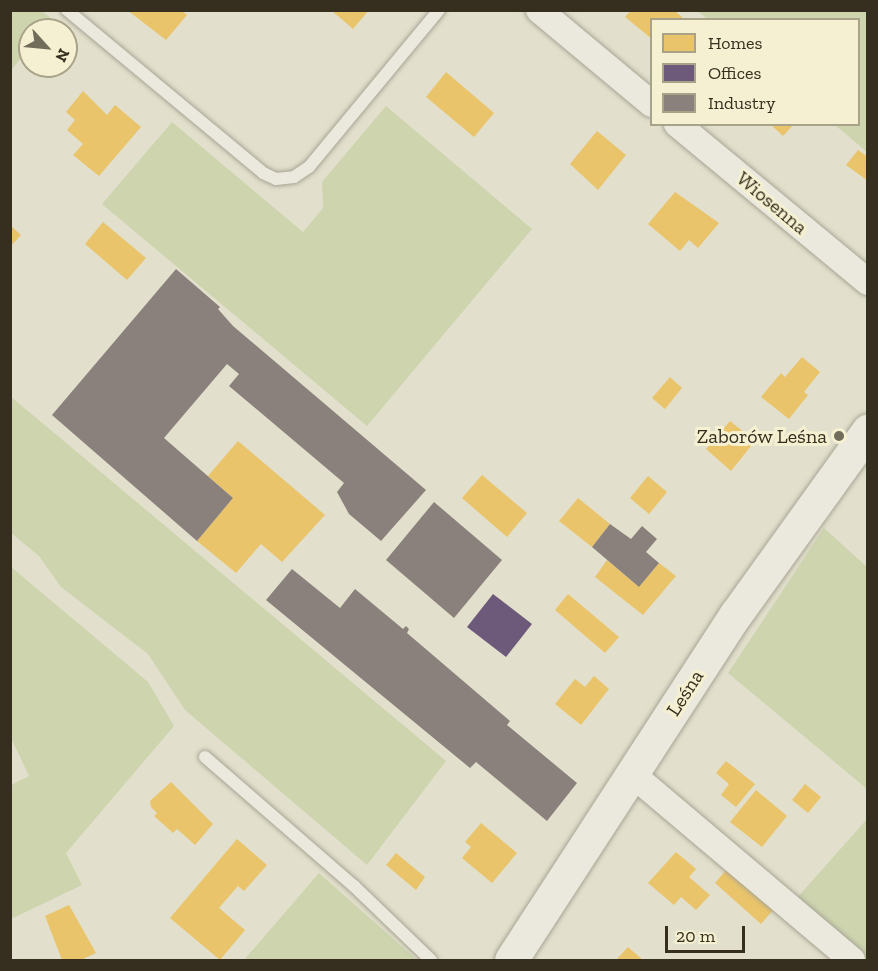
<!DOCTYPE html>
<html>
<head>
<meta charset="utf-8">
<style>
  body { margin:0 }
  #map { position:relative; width:878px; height:971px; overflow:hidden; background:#e2e0cc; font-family:"Zilla Slab",serif }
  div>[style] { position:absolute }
  .green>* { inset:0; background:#cdd4ae }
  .homes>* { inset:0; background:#e9c46a }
  .offices>* { inset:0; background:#6d597a }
  .industry>* { inset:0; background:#8a817c }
  .roads { filter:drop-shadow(0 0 2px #a8a495) drop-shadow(0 0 2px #a8a495) }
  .lane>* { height:12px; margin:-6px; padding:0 6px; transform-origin:6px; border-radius:6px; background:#ebe9dd }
  .street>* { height:26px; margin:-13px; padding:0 13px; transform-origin:13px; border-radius:13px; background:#ebe9dd }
  .secondary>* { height:33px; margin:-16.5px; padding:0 16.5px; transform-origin:16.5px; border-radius:16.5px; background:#ebe9dd }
  .dots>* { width:16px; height:16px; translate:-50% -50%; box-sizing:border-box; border:3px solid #f4f0d1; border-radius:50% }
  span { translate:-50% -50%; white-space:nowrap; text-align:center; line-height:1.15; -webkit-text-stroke:6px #f4f0d1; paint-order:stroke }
  .street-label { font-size:20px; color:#362e1e }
  .poi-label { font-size:20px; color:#362e1e }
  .right { translate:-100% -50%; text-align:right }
  .frame { position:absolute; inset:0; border:12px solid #362e1e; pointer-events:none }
  .legend { position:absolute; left:650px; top:18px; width:210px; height:108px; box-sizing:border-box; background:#f4f0d1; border:2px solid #a8a289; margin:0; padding:8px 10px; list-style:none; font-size:18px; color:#362e1e }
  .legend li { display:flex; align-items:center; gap:12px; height:30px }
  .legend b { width:30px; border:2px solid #a8a289 }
  .north { position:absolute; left:18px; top:18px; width:60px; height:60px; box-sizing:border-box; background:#f4f0d1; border:2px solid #a8a289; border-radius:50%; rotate:117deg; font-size:16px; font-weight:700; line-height:24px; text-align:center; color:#362e1e }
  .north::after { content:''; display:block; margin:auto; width:21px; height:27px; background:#726c5b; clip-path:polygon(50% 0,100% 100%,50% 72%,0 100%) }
  .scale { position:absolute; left:665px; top:926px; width:80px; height:27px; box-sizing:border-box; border:3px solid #362e1e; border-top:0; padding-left:8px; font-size:18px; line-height:21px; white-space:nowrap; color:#362e1e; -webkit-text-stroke:4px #f4f0d1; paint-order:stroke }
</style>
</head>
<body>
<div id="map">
  <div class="green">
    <div style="clip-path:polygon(11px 10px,42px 11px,53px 20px,45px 30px,30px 30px,30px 48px,11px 70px)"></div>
    <div style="clip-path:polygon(697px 11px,867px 11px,867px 152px,835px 125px,858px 124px,858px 20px,708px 19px)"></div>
    <div style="clip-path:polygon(386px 106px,532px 229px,367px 426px,102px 204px,172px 122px,303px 232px,323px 208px,322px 182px)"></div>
    <div style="clip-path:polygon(10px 396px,446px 761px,367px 865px,185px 710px,148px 654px,61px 587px,39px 556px,11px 533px)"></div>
    <div style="clip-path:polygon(824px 528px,867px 567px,867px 789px,728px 673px)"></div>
    <div style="clip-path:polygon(10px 566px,148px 682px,174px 726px,66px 853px,82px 885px,11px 919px,11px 785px,29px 776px,11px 738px)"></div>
    <div style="clip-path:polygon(867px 819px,867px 960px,796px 899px)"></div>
    <div style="clip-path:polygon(319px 873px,417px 960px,244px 960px)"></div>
  </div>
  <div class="homes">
    <div style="clip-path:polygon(127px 10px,181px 10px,187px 15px,166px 40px)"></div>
    <div style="clip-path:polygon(331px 10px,369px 10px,353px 29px)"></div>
    <div style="clip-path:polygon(631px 10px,674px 10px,685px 20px,652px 20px,652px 39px,625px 17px)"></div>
    <div style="clip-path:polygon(446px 72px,494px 113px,474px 137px,426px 97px)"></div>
    <div style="clip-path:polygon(83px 91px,107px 115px,115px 105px,141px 127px,99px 176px,73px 155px,83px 144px,67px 130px,75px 120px,66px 112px)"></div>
    <div style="clip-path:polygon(770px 124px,794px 124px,783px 136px)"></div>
    <div style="clip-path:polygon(597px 131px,626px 155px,598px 190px,570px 164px)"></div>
    <div style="clip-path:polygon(858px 150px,868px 157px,868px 181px,846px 165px)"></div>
    <div style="clip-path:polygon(675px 192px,719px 223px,698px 248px,689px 240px,680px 251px,648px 224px)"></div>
    <div style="clip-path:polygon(103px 222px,146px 258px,127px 280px,85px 244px)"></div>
    <div style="clip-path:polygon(10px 225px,21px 235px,10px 247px)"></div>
    <div style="clip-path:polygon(802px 357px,820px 372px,804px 392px,808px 395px,789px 419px,761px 397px,781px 373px,785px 377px)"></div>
    <div style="clip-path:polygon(670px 377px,682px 388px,665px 409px,652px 398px)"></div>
    <div style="clip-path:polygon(730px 421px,755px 441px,731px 471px,706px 449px)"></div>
    <div style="clip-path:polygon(238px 441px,325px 515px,282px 562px,261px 544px,236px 573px,197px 541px,233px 498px,208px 476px)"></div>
    <div style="clip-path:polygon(482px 475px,527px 513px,507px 537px,462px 498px)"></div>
    <div style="clip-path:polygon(648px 476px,667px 492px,649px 514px,630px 498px)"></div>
    <div style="clip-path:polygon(578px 498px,610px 524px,592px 547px,559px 521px)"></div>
    <div style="clip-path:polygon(607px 560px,639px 587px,659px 563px,676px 576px,643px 615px,595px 577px)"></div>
    <div style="clip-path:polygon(568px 594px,619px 637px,605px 653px,555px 610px)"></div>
    <div style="clip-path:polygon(594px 676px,609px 689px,581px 725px,555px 704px,575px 679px,585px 687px)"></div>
    <div style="clip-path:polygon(726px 761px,755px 784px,736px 807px,721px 795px,729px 784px,716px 773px)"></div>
    <div style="clip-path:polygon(171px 782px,213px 824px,195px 845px,177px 829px,173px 833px,154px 816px,157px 813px,151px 807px,150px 801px)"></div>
    <div style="clip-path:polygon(805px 784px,821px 797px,808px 813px,792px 800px)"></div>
    <div style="clip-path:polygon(756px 790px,787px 816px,762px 847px,730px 822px)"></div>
    <div style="clip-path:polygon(481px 823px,517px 853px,492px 883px,462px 858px,471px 847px,465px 842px)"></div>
    <div style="clip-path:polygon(237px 839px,267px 865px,244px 891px,238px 886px,219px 908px,245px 930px,220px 960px,170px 918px)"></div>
    <div style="clip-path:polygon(676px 852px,696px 869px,689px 877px,710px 895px,696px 910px,681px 897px,674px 905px,648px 883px)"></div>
    <div style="clip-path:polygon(396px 853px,425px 877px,416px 890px,386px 865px)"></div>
    <div style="clip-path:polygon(727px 869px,775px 908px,761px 924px,715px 883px)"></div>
    <div style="clip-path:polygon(69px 905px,96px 953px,81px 960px,62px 960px,45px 916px)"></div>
    <div style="clip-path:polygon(628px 947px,643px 960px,616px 960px)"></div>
  </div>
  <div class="offices">
    <div style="clip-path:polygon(493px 594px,532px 624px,506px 657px,467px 627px)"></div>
  </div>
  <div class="industry">
    <div style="clip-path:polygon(176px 269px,220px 307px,218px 309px,233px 326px,426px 490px,381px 541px,349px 514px,337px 492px,344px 483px,229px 386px,239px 374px,227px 364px,164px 438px,233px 498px,197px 541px,52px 415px)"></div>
    <div style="clip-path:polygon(434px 502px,502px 560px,454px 618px,386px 560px)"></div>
    <div style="clip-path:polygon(610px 524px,631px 539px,642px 526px,657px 539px,646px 552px,659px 563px,639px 587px,592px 547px)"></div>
    <div style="clip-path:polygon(292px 569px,340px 608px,355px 589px,403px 629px,406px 626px,409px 629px,407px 633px,510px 721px,507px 725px,577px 783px,547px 821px,476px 762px,470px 768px,266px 600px)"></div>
  </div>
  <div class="roads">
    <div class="lane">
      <div style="left:67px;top:10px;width:255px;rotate:39.7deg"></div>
      <div style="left:263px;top:173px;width:14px;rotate:25deg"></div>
      <div style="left:276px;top:179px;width:18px;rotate:-6deg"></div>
      <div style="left:294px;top:177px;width:18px;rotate:-34deg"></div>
      <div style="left:309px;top:167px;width:204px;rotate:-50.4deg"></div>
      <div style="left:205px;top:757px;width:197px;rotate:40.9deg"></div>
      <div style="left:354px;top:886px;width:107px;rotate:43.9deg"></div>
    </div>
    <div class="street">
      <div style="left:539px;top:10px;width:147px;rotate:39.8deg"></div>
      <div style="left:677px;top:124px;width:248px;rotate:39.6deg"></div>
      <div style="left:632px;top:774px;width:288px;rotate:40.2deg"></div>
    </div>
    <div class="secondary">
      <div style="left:511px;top:960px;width:413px;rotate:-57deg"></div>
      <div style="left:736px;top:614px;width:226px;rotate:-54.3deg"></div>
    </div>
  </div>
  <div class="dots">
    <div style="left:839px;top:436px;background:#726c5b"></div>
  </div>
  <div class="street-label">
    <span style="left:772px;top:203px;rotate:40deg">Wiosenna</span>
    <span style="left:685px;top:693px;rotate:-57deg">Leśna</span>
  </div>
  <div class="poi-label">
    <span class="right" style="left:827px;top:436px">Zaborów Leśna</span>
  </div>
  <div class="frame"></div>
  <ul class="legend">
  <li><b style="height:16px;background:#e9c46a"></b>Homes</li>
  <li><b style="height:16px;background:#6d597a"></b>Offices</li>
  <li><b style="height:16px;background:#8a817c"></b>Industry</li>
  </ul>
  <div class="north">N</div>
  <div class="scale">20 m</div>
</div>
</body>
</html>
